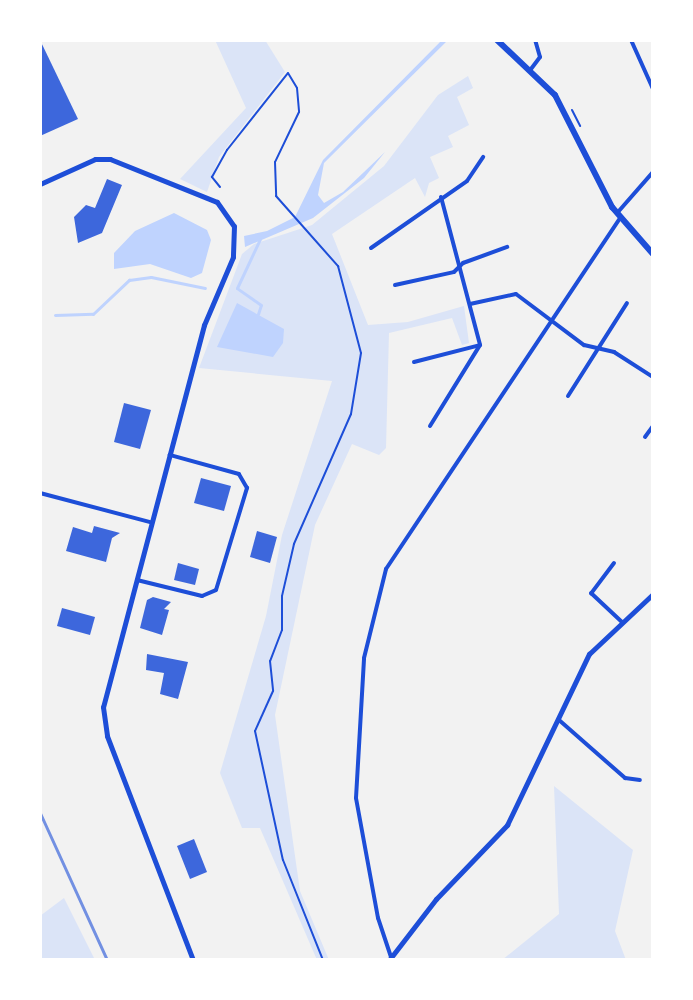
<!DOCTYPE html>
<html>
<head>
<meta charset="utf-8">
<style>
  body { margin:0 }
  #map { position:relative; width:693px; height:1000px; overflow:hidden; background:#f2f2f2; font-family:"Fira Sans",sans-serif }
  div>[style] { position:absolute }
  .green>* { inset:0; background:#dbe4f7 }
  .water>* { inset:0; background:#bfd3fe }
  .stream>* { height:3px; margin:-1.5px; padding:0 1.5px; transform-origin:1.5px; border-radius:1.5px; background:#bfd3fe }
  .building>* { inset:0; background:#3d67dc }
  .path>* { height:2px; margin:-1px; padding:0 1px; transform-origin:1px; border-radius:1px; background:#1d4ed8 }
  .minor>* { height:4px; margin:-2px; padding:0 2px; transform-origin:2px; border-radius:2px; background:#1d4ed8 }
  .tertiary>* { height:5px; margin:-2.5px; padding:0 2.5px; transform-origin:2.5px; border-radius:2.5px; background:#1d4ed8 }
  .secondary>* { height:6px; margin:-3px; padding:0 3px; transform-origin:3px; border-radius:3px; background:#1d4ed8 }
  .rail>* { height:3px; margin:-1.5px; padding:0 1.5px; transform-origin:1.5px; border-radius:1.5px; background:#7290e2 }
  span { translate:-50% -50%; white-space:nowrap; text-align:center; line-height:1.15; -webkit-text-stroke:7px #fff; paint-order:stroke }
  .frame { position:absolute; inset:0; border:42px solid #fff; pointer-events:none }
</style>
</head>
<body>
<div id="map">
  <div class="green">
    <div style="clip-path:polygon(215px 40px,265px 40px,285px 72px,219px 157px,207px 192px,180px 179px,246px 108px)"></div>
    <div style="clip-path:polygon(468px 76px,473px 88px,457px 97px,469px 125px,448px 136px,453px 147px,430px 157px,439px 178px,429px 183px,425px 197px,415px 178px,332px 234px,368px 325px,408px 322px,464px 306px,469px 343px,462px 345px,452px 318px,389px 333px,386px 448px,379px 455px,352px 444px,315px 525px,275px 715px,300px 891px,329px 960px,317px 960px,260px 828px,242px 828px,220px 773px,266px 616px,282px 535px,332px 381px,199px 368px,242px 254px,254px 244px,312px 225px,384px 166px,438px 95px)"></div>
    <div style="clip-path:polygon(554px 786px,633px 850px,615px 931px,626px 960px,502px 960px,559px 914px)"></div>
    <div style="clip-path:polygon(64px 898px,95px 960px,40px 960px,40px 916px)"></div>
  </div>
  <div class="water">
    <div style="clip-path:polygon(442px 40px,448px 40px,324px 163px,318px 195px,324px 203px,343px 192px,385px 152px,364px 178px,313px 218px,245px 247px,244px 236px,267px 231px,295px 217px,323px 160px)"></div>
    <div style="clip-path:polygon(174px 213px,207px 230px,211px 240px,202px 273px,191px 278px,150px 264px,114px 269px,114px 253px,135px 231px)"></div>
    <div style="clip-path:polygon(237px 303px,284px 329px,283px 343px,273px 357px,217px 347px)"></div>
  </div>
  <div class="stream">
    <div style="left:258px;top:314px;width:9px;rotate:-72deg"></div>
    <div style="left:261px;top:305px;width:29px;rotate:-145deg"></div>
    <div style="left:237px;top:288px;width:54px;rotate:-64.9deg"></div>
    <div style="left:55px;top:315px;width:38px;rotate:-2deg"></div>
    <div style="left:93px;top:314px;width:50px;rotate:-43.4deg"></div>
    <div style="left:129px;top:280px;width:22px;rotate:-8deg"></div>
    <div style="left:151px;top:277px;width:55px;rotate:11.5deg"></div>
  </div>
  <div class="building">
    <div style="clip-path:polygon(40px 40px,78px 119px,40px 136px)"></div>
    <div style="clip-path:polygon(107px 179px,122px 185px,102px 233px,78px 243px,74px 217px,86px 205px,95px 208px)"></div>
    <div style="clip-path:polygon(124px 403px,151px 410px,140px 449px,114px 442px)"></div>
    <div style="clip-path:polygon(201px 478px,231px 486px,224px 511px,194px 503px)"></div>
    <div style="clip-path:polygon(94px 526px,120px 533px,112px 538px,106px 562px,66px 551px,73px 527px,92px 533px)"></div>
    <div style="clip-path:polygon(257px 531px,277px 537px,270px 563px,250px 557px)"></div>
    <div style="clip-path:polygon(178px 563px,199px 569px,195px 585px,174px 580px)"></div>
    <div style="clip-path:polygon(153px 597px,171px 602px,164px 609px,169px 610px,162px 635px,140px 628px,147px 600px)"></div>
    <div style="clip-path:polygon(62px 608px,95px 617px,90px 635px,57px 626px)"></div>
    <div style="clip-path:polygon(147px 654px,188px 662px,178px 699px,160px 694px,164px 673px,146px 670px)"></div>
    <div style="clip-path:polygon(194px 839px,207px 872px,190px 879px,177px 846px)"></div>
  </div>
  <div class="path">
    <div style="left:572px;top:110px;width:18px;rotate:63deg"></div>
    <div style="left:220px;top:187px;width:13px;rotate:-129deg"></div>
    <div style="left:212px;top:177px;width:31px;rotate:-61deg"></div>
    <div style="left:227px;top:150px;width:98px;rotate:-51.6deg"></div>
    <div style="left:288px;top:73px;width:17px;rotate:59deg"></div>
    <div style="left:297px;top:88px;width:24px;rotate:85deg"></div>
    <div style="left:299px;top:112px;width:55px;rotate:115.6deg"></div>
    <div style="left:275px;top:162px;width:34px;rotate:88deg"></div>
    <div style="left:276px;top:196px;width:94px;rotate:48.5deg"></div>
    <div style="left:338px;top:266px;width:90px;rotate:75.2deg"></div>
    <div style="left:361px;top:353px;width:62px;rotate:99.3deg"></div>
    <div style="left:351px;top:414px;width:142px;rotate:113.7deg"></div>
    <div style="left:294px;top:544px;width:53px;rotate:103deg"></div>
    <div style="left:282px;top:596px;width:34px;rotate:90deg"></div>
    <div style="left:282px;top:630px;width:33px;rotate:111deg"></div>
    <div style="left:270px;top:661px;width:30px;rotate:84deg"></div>
    <div style="left:273px;top:691px;width:44px;rotate:114.2deg"></div>
    <div style="left:255px;top:731px;width:132px;rotate:77.8deg"></div>
    <div style="left:283px;top:860px;width:108px;rotate:68.2deg"></div>
  </div>
  <div class="minor">
    <div style="left:631px;top:40px;width:54px;rotate:65.8deg"></div>
    <div style="left:531px;top:69px;width:15px;rotate:-53deg"></div>
    <div style="left:540px;top:57px;width:18px;rotate:-106deg"></div>
    <div style="left:441px;top:197px;width:153px;rotate:75.2deg"></div>
    <div style="left:618px;top:212px;width:53px;rotate:-48.8deg"></div>
    <div style="left:371px;top:248px;width:117px;rotate:-34.9deg"></div>
    <div style="left:467px;top:181px;width:29px;rotate:-56deg"></div>
    <div style="left:395px;top:285px;width:60px;rotate:-12.4deg"></div>
    <div style="left:454px;top:272px;width:13px;rotate:-45deg"></div>
    <div style="left:463px;top:263px;width:47px;rotate:-20deg"></div>
    <div style="left:470px;top:304px;width:47px;rotate:-12.3deg"></div>
    <div style="left:516px;top:294px;width:85px;rotate:36.9deg"></div>
    <div style="left:584px;top:345px;width:31px;rotate:13deg"></div>
    <div style="left:614px;top:352px;width:46px;rotate:32.7deg"></div>
    <div style="left:414px;top:362px;width:68px;rotate:-14.4deg"></div>
    <div style="left:568px;top:396px;width:110px;rotate:-57.6deg"></div>
    <div style="left:430px;top:426px;width:95px;rotate:-58.3deg"></div>
    <div style="left:645px;top:437px;width:14px;rotate:-54deg"></div>
    <div style="left:40px;top:493px;width:114px;rotate:14.8deg"></div>
    <div style="left:614px;top:563px;width:38px;rotate:127deg"></div>
    <div style="left:591px;top:593px;width:42px;rotate:43.1deg"></div>
    <div style="left:137px;top:580px;width:67px;rotate:13.8deg"></div>
    <div style="left:202px;top:596px;width:15px;rotate:-23deg"></div>
    <div style="left:216px;top:590px;width:107px;rotate:-73.1deg"></div>
    <div style="left:247px;top:488px;width:16px;rotate:-120deg"></div>
    <div style="left:239px;top:474px;width:72px;rotate:-164.6deg"></div>
    <div style="left:559px;top:720px;width:88px;rotate:41.3deg"></div>
    <div style="left:625px;top:778px;width:15px;rotate:8deg"></div>
    <div style="left:391px;top:957px;width:41px;rotate:-108.4deg"></div>
    <div style="left:378px;top:918px;width:122px;rotate:-100.4deg"></div>
    <div style="left:356px;top:798px;width:140px;rotate:-86.7deg"></div>
    <div style="left:364px;top:658px;width:92px;rotate:-76.1deg"></div>
    <div style="left:386px;top:569px;width:420px;rotate:-56.3deg"></div>
  </div>
  <div class="tertiary">
    <div style="left:40px;top:184px;width:60px;rotate:-24.4deg"></div>
    <div style="left:95px;top:159px;width:15px"></div>
    <div style="left:110px;top:159px;width:115px;rotate:21.9deg"></div>
    <div style="left:217px;top:202px;width:29px;rotate:55deg"></div>
    <div style="left:234px;top:226px;width:31px;rotate:92deg"></div>
    <div style="left:233px;top:257px;width:74px;rotate:113.1deg"></div>
    <div style="left:204px;top:325px;width:395px;rotate:104.8deg"></div>
    <div style="left:103px;top:707px;width:29px;rotate:82deg"></div>
    <div style="left:107px;top:736px;width:240px;rotate:69deg"></div>
    <div style="left:389px;top:960px;width:77px;rotate:-52.4deg"></div>
    <div style="left:436px;top:899px;width:103px;rotate:-46.2deg"></div>
    <div style="left:507px;top:825px;width:190px;rotate:-64.4deg"></div>
    <div style="left:589px;top:654px;width:88px;rotate:-43.2deg"></div>
  </div>
  <div class="secondary">
    <div style="left:497px;top:40px;width:80px;rotate:43.5deg"></div>
    <div style="left:555px;top:95px;width:126px;rotate:63deg"></div>
    <div style="left:612px;top:207px;width:62px;rotate:48.9deg"></div>
  </div>
  <div class="rail">
    <div style="left:40px;top:813px;width:162px;rotate:65.5deg"></div>
  </div>
  <div class="frame"></div>
</div>
</body>
</html>
